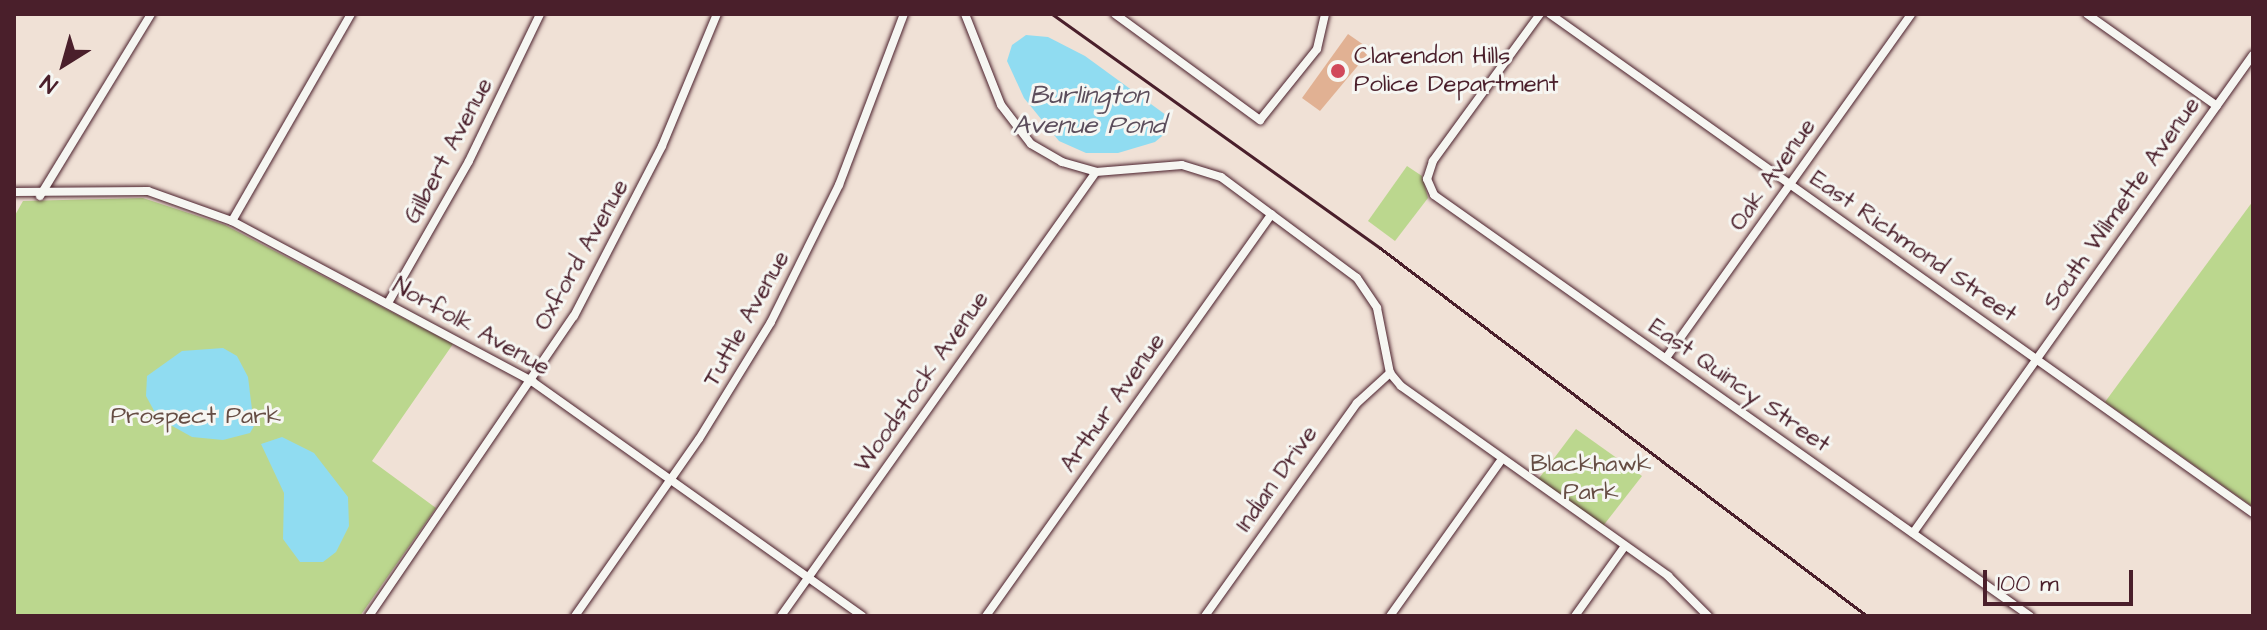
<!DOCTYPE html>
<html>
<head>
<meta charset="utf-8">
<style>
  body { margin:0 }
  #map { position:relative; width:2267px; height:630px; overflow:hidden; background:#f0e1d6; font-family:"Architects Daughter",sans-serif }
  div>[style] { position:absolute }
  .green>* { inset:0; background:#bbd78e }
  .water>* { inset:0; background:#90dcf1 }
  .building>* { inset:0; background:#e1b193 }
  .roads { filter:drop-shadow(0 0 2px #4a1f2b) drop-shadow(0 0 2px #4a1f2b) }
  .street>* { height:8px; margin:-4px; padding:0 4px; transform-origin:4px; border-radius:4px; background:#f6f6f2 }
  .rail>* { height:3px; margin:-1.5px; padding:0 1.5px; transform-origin:1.5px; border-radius:1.5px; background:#4a1f2b }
  .dots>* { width:22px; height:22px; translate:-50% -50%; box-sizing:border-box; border:4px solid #f6f6f2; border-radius:50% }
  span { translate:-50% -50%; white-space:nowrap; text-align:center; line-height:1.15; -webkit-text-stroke:6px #f6f6f2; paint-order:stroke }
  .poi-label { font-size:24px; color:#4a1f2b }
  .left { translate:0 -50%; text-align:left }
  .street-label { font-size:24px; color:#4a1f2b }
  .park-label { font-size:24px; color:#664d44 }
  .water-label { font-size:26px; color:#5c4e5c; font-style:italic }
  .frame { position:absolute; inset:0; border:16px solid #4a1f2b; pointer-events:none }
  .north { position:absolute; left:24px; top:24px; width:80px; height:80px; -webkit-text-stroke:6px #f6f6f2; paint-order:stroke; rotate:217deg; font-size:22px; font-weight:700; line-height:32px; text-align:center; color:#4a1f2b }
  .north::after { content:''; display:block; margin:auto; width:28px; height:36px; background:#4a1f2b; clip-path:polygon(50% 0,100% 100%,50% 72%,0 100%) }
  .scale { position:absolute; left:1983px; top:570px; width:150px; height:36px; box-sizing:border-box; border:4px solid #4a1f2b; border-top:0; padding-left:10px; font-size:24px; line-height:28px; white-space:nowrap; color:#4a1f2b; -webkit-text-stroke:6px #f6f6f2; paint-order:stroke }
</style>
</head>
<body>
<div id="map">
  <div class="green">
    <div style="clip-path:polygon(1407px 166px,1422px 176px,1428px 198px,1395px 241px,1368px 221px)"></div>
    <div style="clip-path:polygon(143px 198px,225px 225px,453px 344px,372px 461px,436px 508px,360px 616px,14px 616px,14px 217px,23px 201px)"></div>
    <div style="clip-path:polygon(2253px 201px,2253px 507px,2105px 402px)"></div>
    <div style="clip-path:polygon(1576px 429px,1642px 476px,1603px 526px,1537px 481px)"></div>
  </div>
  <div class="water">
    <div style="clip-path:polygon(1026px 35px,1048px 37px,1085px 56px,1166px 115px,1168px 131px,1155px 142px,1118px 153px,1086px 153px,1059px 141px,1024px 98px,1007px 61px,1012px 45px)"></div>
    <div style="clip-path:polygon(223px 348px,237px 356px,248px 377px,254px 426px,250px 433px,223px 440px,192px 437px,158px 418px,146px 396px,147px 376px,182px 351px)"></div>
    <div style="clip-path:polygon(282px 437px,314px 453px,348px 497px,349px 526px,336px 552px,323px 562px,300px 562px,283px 539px,284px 493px,261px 444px)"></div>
  </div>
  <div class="building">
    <div style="clip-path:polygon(1348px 34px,1371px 50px,1320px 111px,1302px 98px)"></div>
  </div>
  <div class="roads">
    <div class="street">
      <div style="left:965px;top:14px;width:98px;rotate:68.4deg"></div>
      <div style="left:1001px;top:105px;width:49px;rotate:52.4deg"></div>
      <div style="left:1031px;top:144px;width:36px;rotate:30deg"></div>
      <div style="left:1062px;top:162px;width:35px;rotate:16deg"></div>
      <div style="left:1096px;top:172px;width:86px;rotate:-4.7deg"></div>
      <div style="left:1182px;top:165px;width:41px;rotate:17.1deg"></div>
      <div style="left:1221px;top:177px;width:169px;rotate:36.6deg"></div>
      <div style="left:1357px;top:278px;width:36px;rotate:56deg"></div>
      <div style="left:1377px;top:308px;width:66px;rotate:78.7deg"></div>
      <div style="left:1390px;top:373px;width:17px;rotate:50deg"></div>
      <div style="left:1401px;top:386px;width:328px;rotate:35.4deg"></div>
      <div style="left:1668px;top:576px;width:57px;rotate:45deg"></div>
      <div style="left:1115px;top:14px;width:180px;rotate:36.2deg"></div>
      <div style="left:1260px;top:120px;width:91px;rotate:-51.2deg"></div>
      <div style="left:1317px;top:49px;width:36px;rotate:-77deg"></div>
      <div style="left:1540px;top:14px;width:182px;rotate:126.1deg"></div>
      <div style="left:1433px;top:161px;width:19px;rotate:108deg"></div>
      <div style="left:1427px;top:179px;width:17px;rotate:66deg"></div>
      <div style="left:1434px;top:195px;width:730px;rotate:35.24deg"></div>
      <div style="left:1550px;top:14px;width:862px;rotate:35.37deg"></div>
      <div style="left:2087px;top:14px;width:159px;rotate:35.3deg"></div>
      <div style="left:14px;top:192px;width:134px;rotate:-0.4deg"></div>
      <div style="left:148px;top:191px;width:89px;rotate:19.7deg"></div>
      <div style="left:232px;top:221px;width:341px;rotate:28.1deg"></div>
      <div style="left:533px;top:382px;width:404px;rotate:35.4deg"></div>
      <div style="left:40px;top:196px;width:213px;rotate:-58.6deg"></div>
      <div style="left:232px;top:221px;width:239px;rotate:-60.1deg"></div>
      <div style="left:388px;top:303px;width:163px;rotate:-60.3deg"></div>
      <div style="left:469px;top:161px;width:163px;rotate:-64.2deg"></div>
      <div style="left:1666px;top:358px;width:422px;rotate:-54.5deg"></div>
      <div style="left:1913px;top:533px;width:587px;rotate:-54.58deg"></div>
      <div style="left:369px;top:616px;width:363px;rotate:-55.7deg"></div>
      <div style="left:574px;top:316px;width:191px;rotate:-62.6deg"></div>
      <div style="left:662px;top:146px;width:143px;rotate:-67.4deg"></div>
      <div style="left:575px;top:616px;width:216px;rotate:-55deg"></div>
      <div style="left:699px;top:439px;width:137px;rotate:-58.4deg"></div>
      <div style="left:771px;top:322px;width:153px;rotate:-63.6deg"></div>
      <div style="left:839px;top:185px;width:183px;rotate:-69.2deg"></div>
      <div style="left:781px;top:616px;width:544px;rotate:-54.65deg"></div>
      <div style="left:986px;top:616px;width:493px;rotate:-54.6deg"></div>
      <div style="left:1205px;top:616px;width:262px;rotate:-54.5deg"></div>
      <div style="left:1357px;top:403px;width:45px;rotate:-42.3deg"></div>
      <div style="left:1390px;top:616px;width:189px;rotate:-54.5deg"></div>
      <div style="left:1575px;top:616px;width:86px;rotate:-54.5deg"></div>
    </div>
  </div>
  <div class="rail">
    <div style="left:1052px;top:14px;width:403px;rotate:35.5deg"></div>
    <div style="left:1380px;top:248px;width:610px;rotate:37.08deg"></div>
  </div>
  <div class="dots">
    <div style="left:1338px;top:71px;background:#d1495b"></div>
  </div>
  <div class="poi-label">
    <span class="left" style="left:1354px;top:71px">Clarendon Hills<br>Police Department</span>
  </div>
  <div class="street-label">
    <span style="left:449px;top:151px;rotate:-62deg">Gilbert Avenue</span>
    <span style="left:1773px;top:175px;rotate:-55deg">Oak Avenue</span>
    <span style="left:2122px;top:204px;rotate:-55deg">South Wilmette Avenue</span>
    <span style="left:1913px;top:247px;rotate:35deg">East Richmond Street</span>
    <span style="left:582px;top:255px;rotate:-61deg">Oxford Avenue</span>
    <span style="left:747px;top:319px;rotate:-61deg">Tuttle Avenue</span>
    <span style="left:471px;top:327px;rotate:29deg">Norfolk Avenue</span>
    <span style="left:922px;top:382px;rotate:-55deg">Woodstock Avenue</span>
    <span style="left:1739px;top:386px;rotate:35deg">East Quincy Street</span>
    <span style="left:1113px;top:403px;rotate:-55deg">Arthur Avenue</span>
    <span style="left:1277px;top:479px;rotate:-55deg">Indian Drive</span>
  </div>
  <div class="park-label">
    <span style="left:196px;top:417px">Prospect Park</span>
    <span style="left:1591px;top:479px">Blackhawk<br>Park</span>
  </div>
  <div class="water-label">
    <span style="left:1089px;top:111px">Burlington<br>Avenue Pond</span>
  </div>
  <div class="frame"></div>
  <div class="north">N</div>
  <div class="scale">100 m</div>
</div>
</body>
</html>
